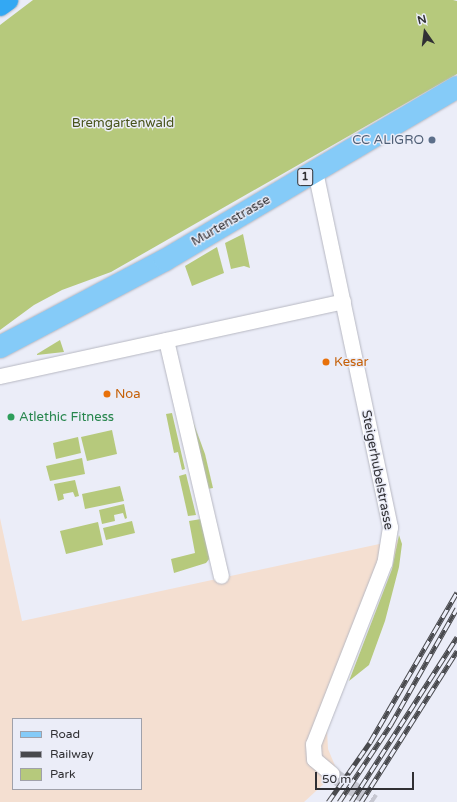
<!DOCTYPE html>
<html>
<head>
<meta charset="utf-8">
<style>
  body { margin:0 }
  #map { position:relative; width:457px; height:802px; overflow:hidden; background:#ebedf8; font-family:"Varela Round",sans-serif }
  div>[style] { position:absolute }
  .industrial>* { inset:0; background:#f4dfd1 }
  .green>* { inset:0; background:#b6c97c }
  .street-tunnel>* { height:15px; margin-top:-7.5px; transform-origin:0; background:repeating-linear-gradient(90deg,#c6c7d1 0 15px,transparent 0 23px) }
  .roads { filter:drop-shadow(0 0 1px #b7b8c2) drop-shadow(0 0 1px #b7b8c2) }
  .street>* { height:15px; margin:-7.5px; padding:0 7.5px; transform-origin:7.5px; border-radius:7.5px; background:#fff }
  .primary>* { height:22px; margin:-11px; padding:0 11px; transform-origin:11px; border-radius:11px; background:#85cbf8 }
  .highway>* { height:22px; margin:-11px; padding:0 11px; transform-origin:11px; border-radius:11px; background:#33a8f3 }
  .rail>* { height:4.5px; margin-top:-2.25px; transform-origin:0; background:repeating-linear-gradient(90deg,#ebedf8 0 9px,#48494d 0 18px); box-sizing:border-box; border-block:1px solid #48494d }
  .dots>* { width:11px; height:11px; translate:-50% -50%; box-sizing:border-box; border:2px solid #ebedf8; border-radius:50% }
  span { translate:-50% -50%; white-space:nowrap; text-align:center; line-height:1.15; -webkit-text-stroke:3px #ebedf8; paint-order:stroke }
  .shield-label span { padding:1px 3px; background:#ebedf8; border:1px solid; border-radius:3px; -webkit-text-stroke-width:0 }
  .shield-label { font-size:12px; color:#303034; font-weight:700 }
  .park-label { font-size:13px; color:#48541b }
  .service-label { font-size:13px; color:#4e5e75 }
  .right { translate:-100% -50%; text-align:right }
  .street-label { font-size:13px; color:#303034 }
  .food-label { font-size:13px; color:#c56008 }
  .left { translate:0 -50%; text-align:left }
  .leisure-label { font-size:13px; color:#27864d }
  .legend { position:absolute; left:12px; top:718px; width:130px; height:72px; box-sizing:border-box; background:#ebedf8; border:1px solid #a0a1aa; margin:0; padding:5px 7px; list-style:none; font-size:12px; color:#303034 }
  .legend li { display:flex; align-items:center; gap:8px; height:20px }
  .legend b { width:20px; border:1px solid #a0a1aa }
  .north { position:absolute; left:405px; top:12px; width:40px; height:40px; -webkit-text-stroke:3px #ebedf8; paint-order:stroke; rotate:346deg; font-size:11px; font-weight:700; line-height:16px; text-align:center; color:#303034 }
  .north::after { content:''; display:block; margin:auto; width:14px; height:18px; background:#303034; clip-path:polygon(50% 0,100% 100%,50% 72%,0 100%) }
  .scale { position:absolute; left:315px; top:772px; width:99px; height:18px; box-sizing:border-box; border:2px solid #303034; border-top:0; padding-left:5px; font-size:12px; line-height:14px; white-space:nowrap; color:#303034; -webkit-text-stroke:3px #ebedf8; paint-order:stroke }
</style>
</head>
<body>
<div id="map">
  <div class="industrial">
    <div style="clip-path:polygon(evenodd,0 518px,22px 621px,398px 540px,396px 552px,327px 730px,328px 749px,336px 768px,327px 781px,304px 802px,0 802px,0 518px,13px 719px,141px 719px,141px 789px,13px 789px,13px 719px)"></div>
  </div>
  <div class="green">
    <div style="clip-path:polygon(33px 0,453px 0,457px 1px,457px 74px,111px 272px,62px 290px,34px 305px,0 330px,0 25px)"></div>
    <div style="clip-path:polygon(243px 234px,250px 268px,244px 266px,231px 269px,225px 243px)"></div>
    <div style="clip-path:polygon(217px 247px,224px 273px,192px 286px,185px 266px)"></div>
    <div style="clip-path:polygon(60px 340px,64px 352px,37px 355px,37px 354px)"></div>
    <div style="clip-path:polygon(172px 413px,185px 469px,182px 470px,178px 452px,174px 453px,166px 414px)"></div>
    <div style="clip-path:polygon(192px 419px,205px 454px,213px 488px,207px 489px)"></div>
    <div style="clip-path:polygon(112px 430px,117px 454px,87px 461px,81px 437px)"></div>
    <div style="clip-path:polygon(78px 437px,81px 453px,56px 459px,53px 443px)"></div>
    <div style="clip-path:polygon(82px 458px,85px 474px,50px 481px,46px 466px)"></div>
    <div style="clip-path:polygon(186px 474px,196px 515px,188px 516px,179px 476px)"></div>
    <div style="clip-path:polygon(75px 480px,79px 496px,75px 497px,73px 492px,63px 494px,64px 499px,58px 501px,54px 484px)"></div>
    <div style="clip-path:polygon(120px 486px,124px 501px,85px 509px,82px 494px)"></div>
    <div style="clip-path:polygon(124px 504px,127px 518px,125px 519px,123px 513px,114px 515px,115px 521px,102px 524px,99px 510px)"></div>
    <div style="clip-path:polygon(201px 519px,210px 558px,206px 563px,174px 573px,171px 559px,195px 553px,189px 521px)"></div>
    <div style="clip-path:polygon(132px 521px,135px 533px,106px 540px,103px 528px)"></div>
    <div style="clip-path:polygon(98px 522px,103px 545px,66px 554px,60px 531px)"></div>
    <div style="clip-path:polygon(399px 535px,402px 544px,399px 567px,385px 621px,369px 665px,349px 681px,392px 569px)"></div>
  </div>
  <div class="street-tunnel">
    <div style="left:332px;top:774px;width:50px;rotate:33.7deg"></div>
  </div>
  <div class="roads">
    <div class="street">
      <div style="left:315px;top:171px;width:364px;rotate:78.1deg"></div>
      <div style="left:390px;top:527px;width:36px;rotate:99deg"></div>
      <div style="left:384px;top:563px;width:194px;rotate:111.4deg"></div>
      <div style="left:313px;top:744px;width:15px;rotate:86deg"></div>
      <div style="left:314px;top:759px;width:23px;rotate:40deg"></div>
      <div style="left:166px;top:340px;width:242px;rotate:76.9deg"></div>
      <div style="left:0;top:376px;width:351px;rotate:-12.3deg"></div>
    </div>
    <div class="primary">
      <div style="left:0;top:347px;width:187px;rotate:-27.8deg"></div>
      <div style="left:165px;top:260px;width:339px;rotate:-30.6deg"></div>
    </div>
    <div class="highway">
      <div style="left:0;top:5px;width:9px;rotate:-36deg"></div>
    </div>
  </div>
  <div class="rail">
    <div style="left:328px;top:802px;width:73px;rotate:-55deg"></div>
    <div style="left:370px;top:742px;width:173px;rotate:-59.9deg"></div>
    <div style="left:339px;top:802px;width:94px;rotate:-56.3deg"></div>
    <div style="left:391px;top:724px;width:133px;rotate:-60.4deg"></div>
    <div style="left:351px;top:802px;width:196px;rotate:-57.3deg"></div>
    <div style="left:361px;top:802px;width:179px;rotate:-57.6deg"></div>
  </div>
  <div class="dots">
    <div style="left:432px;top:140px;background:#5c6f8a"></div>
    <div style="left:326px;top:362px;background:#e8710a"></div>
    <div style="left:107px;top:394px;background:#e8710a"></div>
    <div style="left:11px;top:417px;background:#2e9e5b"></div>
  </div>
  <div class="shield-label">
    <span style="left:305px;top:177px">1</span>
  </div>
  <div class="park-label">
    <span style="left:123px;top:123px">Bremgartenwald</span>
  </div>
  <div class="service-label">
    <span class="right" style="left:424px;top:140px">CC ALIGRO</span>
  </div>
  <div class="street-label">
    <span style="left:231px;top:221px;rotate:-30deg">Murtenstrasse</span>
    <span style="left:377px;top:470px;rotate:79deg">Steigerhubelstrasse</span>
  </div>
  <div class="food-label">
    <span class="left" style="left:334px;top:362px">Kesar</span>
    <span class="left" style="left:115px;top:394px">Noa</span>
  </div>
  <div class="leisure-label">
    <span class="left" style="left:19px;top:417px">Atlethic Fitness</span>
  </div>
  <ul class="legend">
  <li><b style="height:5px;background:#85cbf8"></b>Road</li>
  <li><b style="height:5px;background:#48494d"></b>Railway</li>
  <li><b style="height:11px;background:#b6c97c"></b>Park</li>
  </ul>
  <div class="north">N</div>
  <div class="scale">50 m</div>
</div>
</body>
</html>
